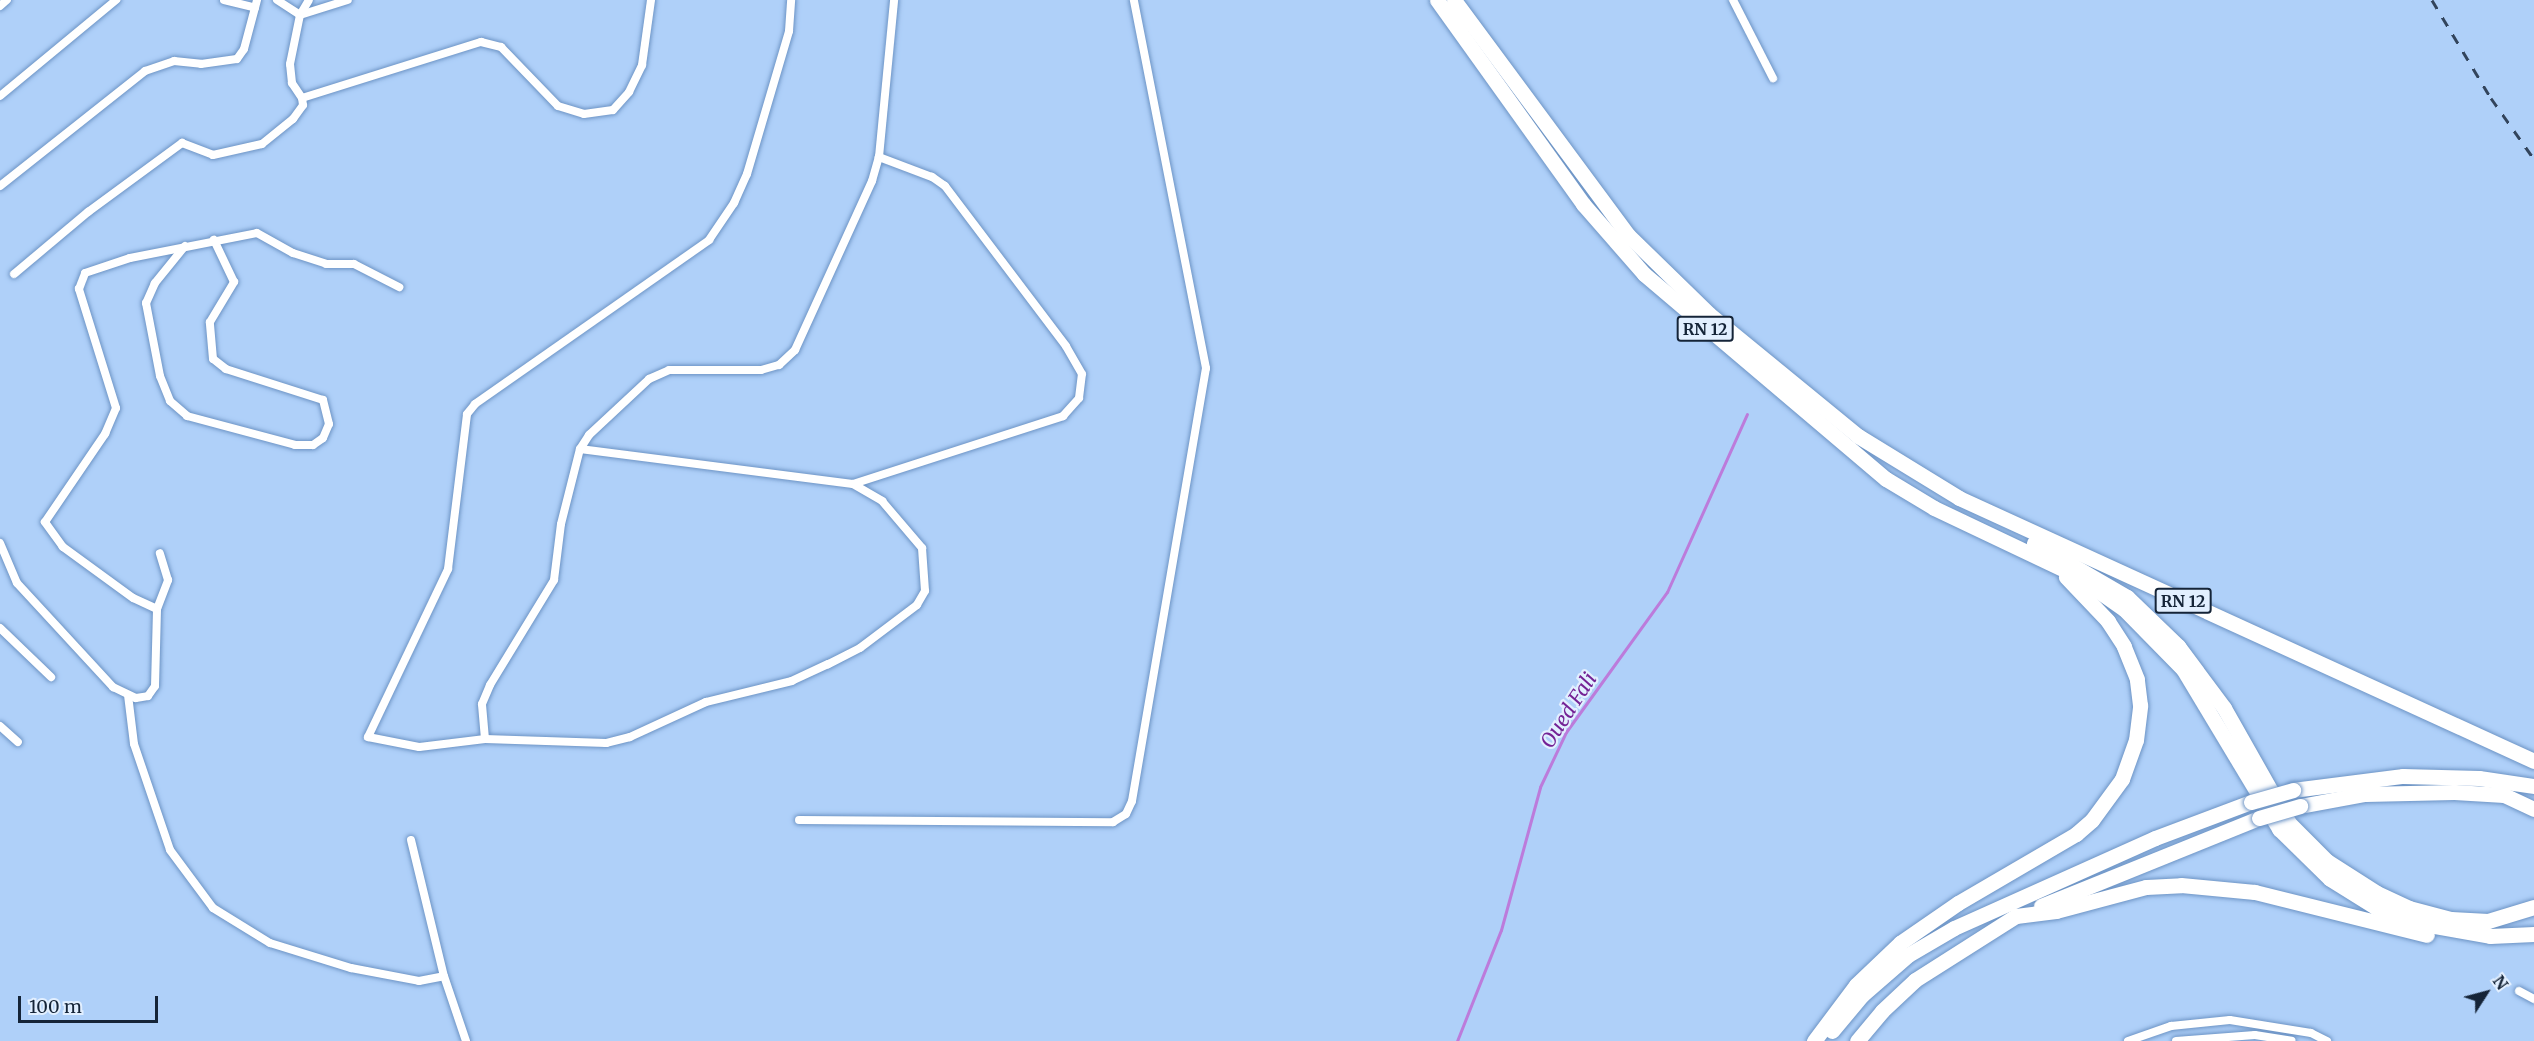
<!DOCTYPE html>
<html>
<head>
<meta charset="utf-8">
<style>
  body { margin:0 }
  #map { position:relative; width:2534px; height:1041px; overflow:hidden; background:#afd0f9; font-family:Merriweather,serif }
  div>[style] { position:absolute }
  .stream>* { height:3px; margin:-1.5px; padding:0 1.5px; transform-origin:1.5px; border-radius:1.5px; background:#bc7bdb }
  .roads { filter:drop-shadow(0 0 2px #6d94c5) drop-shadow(0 0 2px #6d94c5) }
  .street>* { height:8px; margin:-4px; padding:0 4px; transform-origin:4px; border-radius:4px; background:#fff }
  .highway>* { height:15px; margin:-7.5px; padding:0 7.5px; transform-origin:7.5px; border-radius:7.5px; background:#fff }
  .rail>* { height:3px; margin-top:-1.5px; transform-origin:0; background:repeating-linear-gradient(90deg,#32445c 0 10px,transparent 0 20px) }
  .bridges { filter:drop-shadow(0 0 2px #6d94c5) drop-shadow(0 0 2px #6d94c5) }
  .highway-bridge>* { height:15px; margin:-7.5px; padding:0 7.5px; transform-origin:7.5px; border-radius:7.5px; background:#fff }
  span { translate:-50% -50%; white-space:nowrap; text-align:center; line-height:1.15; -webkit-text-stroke:4.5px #e2efff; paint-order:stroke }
  .shield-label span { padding:2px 4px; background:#e2efff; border:2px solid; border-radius:4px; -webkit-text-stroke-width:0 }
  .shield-label { font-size:16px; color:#152438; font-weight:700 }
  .water-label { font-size:20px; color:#742295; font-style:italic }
  .north { position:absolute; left:2456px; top:963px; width:60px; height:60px; -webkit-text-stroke:4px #e2efff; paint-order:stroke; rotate:54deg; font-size:16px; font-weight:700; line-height:24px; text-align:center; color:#152438 }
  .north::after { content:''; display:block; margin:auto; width:21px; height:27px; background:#152438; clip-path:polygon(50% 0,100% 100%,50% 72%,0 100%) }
  .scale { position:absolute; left:18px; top:996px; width:140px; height:27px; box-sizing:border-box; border:3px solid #152438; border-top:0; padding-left:8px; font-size:18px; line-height:21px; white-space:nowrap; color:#152438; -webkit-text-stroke:4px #e2efff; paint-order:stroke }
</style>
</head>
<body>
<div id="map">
  <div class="stream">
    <div style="left:1457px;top:1041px;width:119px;rotate:-68.4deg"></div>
    <div style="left:1501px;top:930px;width:148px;rotate:-74.7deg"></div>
    <div style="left:1540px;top:787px;width:61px;rotate:-64.7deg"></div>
    <div style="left:1566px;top:732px;width:173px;rotate:-54.2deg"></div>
    <div style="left:1667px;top:592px;width:195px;rotate:-65.8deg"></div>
  </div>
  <div class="roads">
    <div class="street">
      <div style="left:224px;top:0;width:32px;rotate:14deg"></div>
      <div style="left:277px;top:0;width:27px;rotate:33deg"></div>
      <div style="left:300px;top:15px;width:17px;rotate:-59deg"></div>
      <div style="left:1733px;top:0;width:88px;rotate:62.9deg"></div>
      <div style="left:0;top:6px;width:9px;rotate:-41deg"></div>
      <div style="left:0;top:96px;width:151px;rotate:-39.6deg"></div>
      <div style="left:302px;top:98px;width:18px;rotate:-124deg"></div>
      <div style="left:292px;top:83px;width:19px;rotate:-96deg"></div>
      <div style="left:290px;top:64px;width:50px;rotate:-78.5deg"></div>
      <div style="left:300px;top:15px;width:50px;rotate:-17.4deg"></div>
      <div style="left:0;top:186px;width:185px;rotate:-38.4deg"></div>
      <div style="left:145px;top:71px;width:31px;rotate:-19deg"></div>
      <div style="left:174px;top:61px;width:27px;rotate:6deg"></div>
      <div style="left:201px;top:64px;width:36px;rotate:-8deg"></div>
      <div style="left:237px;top:59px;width:12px;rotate:-55deg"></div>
      <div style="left:244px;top:49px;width:51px;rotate:-75.1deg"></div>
      <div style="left:185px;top:246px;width:48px;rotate:129deg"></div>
      <div style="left:155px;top:283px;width:22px;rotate:114deg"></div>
      <div style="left:146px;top:303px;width:74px;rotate:79.1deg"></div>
      <div style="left:160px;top:376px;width:27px;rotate:68deg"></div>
      <div style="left:170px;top:401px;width:23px;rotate:41deg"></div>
      <div style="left:187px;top:416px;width:112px;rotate:15deg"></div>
      <div style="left:295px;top:445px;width:18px"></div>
      <div style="left:313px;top:445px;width:12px;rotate:-35deg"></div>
      <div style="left:323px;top:438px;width:15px;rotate:-67deg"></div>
      <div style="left:329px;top:424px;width:25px;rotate:-104deg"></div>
      <div style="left:323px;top:400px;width:102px;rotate:-162.3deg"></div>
      <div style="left:226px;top:369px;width:16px;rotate:-142deg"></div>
      <div style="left:213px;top:359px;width:37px;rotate:-95deg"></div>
      <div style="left:210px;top:322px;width:47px;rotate:-59deg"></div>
      <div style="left:234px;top:282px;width:47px;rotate:-115.5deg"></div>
      <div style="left:14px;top:274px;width:97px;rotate:-40deg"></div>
      <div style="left:88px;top:212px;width:117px;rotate:-36.3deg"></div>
      <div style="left:182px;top:143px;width:33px;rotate:21deg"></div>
      <div style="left:213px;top:155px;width:50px;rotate:-12.7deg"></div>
      <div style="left:262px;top:144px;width:40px;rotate:-39deg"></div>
      <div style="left:293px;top:119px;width:17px;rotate:-54deg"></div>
      <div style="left:303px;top:105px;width:7px;rotate:-98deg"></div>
      <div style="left:302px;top:98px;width:188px;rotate:-17.4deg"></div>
      <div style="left:481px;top:42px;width:21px;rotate:14deg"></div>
      <div style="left:501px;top:47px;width:82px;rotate:46deg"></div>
      <div style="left:558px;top:106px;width:27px;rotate:17deg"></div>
      <div style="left:584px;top:114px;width:29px;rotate:-8deg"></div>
      <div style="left:613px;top:110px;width:24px;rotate:-48deg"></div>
      <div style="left:629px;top:92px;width:30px;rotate:-64deg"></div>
      <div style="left:642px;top:65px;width:66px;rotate:-82.1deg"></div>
      <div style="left:580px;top:449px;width:275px;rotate:7.3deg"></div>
      <div style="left:853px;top:484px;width:34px;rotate:30deg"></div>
      <div style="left:882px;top:501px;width:62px;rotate:49.6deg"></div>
      <div style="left:922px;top:548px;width:43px;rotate:86deg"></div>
      <div style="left:925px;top:591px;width:16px;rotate:120deg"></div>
      <div style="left:917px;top:605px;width:71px;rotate:143deg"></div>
      <div style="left:860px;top:648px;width:36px;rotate:153deg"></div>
      <div style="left:828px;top:664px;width:40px;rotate:155deg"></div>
      <div style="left:792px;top:681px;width:89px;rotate:166.3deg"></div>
      <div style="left:706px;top:702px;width:84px;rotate:155.3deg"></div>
      <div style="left:630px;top:737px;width:25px;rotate:166deg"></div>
      <div style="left:606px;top:743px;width:121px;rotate:-178.1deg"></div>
      <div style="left:485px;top:739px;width:35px;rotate:-95deg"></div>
      <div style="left:482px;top:704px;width:21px;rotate:-67deg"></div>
      <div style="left:490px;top:685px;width:123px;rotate:-58.6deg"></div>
      <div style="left:554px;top:580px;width:56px;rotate:-82.9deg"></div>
      <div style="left:561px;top:524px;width:77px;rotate:-75.8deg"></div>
      <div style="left:580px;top:449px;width:17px;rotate:-57deg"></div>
      <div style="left:589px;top:435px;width:82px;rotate:-43deg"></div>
      <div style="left:649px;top:379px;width:22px;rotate:-24deg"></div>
      <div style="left:669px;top:370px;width:92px"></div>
      <div style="left:761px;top:370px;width:19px;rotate:-16deg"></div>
      <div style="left:779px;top:365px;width:22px;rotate:-43deg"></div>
      <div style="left:795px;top:350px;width:186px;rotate:-65.5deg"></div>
      <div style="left:872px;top:181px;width:25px;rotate:-74deg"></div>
      <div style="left:879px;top:157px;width:158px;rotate:-84.5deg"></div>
      <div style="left:853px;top:484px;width:221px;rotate:-17.9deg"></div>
      <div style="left:1063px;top:416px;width:24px;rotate:-48deg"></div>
      <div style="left:1079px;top:398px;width:24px;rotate:-83deg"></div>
      <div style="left:1082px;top:374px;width:32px;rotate:-120deg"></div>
      <div style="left:1066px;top:346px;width:201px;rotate:-127.1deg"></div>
      <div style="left:945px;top:186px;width:16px;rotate:-145deg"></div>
      <div style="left:932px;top:177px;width:57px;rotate:-159.3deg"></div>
      <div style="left:0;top:543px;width:43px;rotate:67deg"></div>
      <div style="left:17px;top:583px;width:142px;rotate:47.3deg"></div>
      <div style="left:113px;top:687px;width:25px;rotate:26deg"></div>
      <div style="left:136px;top:698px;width:12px;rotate:-9deg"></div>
      <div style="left:148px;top:696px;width:12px;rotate:-55deg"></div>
      <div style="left:155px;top:686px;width:77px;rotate:-88.5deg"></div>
      <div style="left:157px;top:609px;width:31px;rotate:-69deg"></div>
      <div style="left:168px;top:580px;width:28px;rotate:-107deg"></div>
      <div style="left:157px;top:609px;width:26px;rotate:-155deg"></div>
      <div style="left:133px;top:598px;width:87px;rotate:-143.9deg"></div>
      <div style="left:63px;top:547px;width:31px;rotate:-126deg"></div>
      <div style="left:45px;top:522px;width:107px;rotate:-55.7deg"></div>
      <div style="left:105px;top:434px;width:28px;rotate:-67deg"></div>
      <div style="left:116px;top:408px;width:125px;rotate:-107.3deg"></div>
      <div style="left:79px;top:289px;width:17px;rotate:-69deg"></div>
      <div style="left:85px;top:273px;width:47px;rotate:-18.4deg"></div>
      <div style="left:130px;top:258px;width:129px;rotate:-11.1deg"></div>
      <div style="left:257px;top:233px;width:41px;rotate:29.1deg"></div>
      <div style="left:293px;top:253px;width:35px;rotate:18deg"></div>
      <div style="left:326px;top:264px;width:28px"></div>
      <div style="left:354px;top:264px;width:51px;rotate:27.1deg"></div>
      <div style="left:0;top:628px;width:71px;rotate:43.9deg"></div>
      <div style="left:128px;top:695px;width:49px;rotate:83deg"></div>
      <div style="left:134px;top:744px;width:112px;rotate:71.2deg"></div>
      <div style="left:170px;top:850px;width:72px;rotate:53.4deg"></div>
      <div style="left:213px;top:908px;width:67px;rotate:31.6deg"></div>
      <div style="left:270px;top:943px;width:85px;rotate:17.2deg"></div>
      <div style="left:351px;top:968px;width:69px;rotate:10.8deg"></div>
      <div style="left:419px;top:981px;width:25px;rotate:-11deg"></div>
      <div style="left:0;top:726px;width:24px;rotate:42deg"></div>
      <div style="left:485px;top:739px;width:66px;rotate:173.1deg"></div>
      <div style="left:419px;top:747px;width:52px;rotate:-168.9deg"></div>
      <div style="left:368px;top:737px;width:186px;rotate:-64.5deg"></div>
      <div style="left:448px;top:569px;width:156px;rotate:-83deg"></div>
      <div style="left:467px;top:414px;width:13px;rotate:-51deg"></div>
      <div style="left:475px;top:404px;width:286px;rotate:-35deg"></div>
      <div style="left:709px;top:240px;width:45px;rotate:-56deg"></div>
      <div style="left:734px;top:203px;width:32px;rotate:-66deg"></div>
      <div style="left:747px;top:174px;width:149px;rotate:-73.6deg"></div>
      <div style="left:789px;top:31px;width:31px;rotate:-86deg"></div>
      <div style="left:799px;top:820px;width:314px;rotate:0.4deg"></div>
      <div style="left:1113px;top:822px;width:15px;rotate:-32deg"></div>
      <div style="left:1126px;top:814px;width:14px;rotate:-65deg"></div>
      <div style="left:1132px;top:801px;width:439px;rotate:-80.3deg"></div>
      <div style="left:1206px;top:368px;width:375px;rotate:-101.1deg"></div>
      <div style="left:411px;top:840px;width:140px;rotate:76.4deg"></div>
      <div style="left:444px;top:976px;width:69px;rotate:71.3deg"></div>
      <div style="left:2519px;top:991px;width:17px;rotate:28deg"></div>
      <div style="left:2128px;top:1041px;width:46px;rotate:-19.2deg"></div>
      <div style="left:2171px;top:1026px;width:59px;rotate:-5.8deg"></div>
      <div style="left:2230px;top:1020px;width:82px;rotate:9.1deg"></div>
      <div style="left:2311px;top:1033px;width:18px;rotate:27deg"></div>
      <div style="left:2176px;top:1041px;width:79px;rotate:-4.3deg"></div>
      <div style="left:2255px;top:1035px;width:37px;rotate:9deg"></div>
    </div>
    <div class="highway">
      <div style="left:1437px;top:0;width:251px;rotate:54.4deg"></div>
      <div style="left:1583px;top:204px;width:93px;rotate:48.9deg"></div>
      <div style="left:1644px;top:274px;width:317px;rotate:40.3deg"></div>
      <div style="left:1886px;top:479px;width:56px;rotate:31.1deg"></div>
      <div style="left:1934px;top:508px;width:158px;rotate:25.4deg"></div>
      <div style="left:2077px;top:576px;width:57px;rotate:35.1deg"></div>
      <div style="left:2124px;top:609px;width:84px;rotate:45.5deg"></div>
      <div style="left:2183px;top:669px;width:187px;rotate:59deg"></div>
      <div style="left:2279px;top:829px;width:71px;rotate:44.4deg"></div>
      <div style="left:2330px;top:879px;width:53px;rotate:31.9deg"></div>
      <div style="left:2375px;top:907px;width:46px;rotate:20.4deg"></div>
      <div style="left:2418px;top:923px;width:73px;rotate:10.2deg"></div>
      <div style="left:2490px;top:936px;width:44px;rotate:-2.6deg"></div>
      <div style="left:1454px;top:0;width:292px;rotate:53.5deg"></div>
      <div style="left:1628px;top:235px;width:113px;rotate:44.3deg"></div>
      <div style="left:1709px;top:314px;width:193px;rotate:39.3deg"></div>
      <div style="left:1858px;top:436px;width:119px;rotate:31.5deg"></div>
      <div style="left:1959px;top:498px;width:632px;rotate:24.58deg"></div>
      <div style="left:2034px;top:543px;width:108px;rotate:30.1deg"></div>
      <div style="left:2127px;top:597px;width:71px;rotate:43.9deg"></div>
      <div style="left:2178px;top:646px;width:77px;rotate:53.4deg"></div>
      <div style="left:2224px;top:708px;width:132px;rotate:60.5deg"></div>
      <div style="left:2289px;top:823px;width:54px;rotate:45deg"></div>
      <div style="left:2327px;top:861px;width:59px;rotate:32.6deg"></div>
      <div style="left:2377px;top:893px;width:35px;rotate:25deg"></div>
      <div style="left:2409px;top:908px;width:43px;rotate:14.7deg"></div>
      <div style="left:2451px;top:919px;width:37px;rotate:3deg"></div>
      <div style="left:2488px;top:921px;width:48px;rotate:-16.9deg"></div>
      <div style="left:2293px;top:790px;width:111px;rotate:-7.3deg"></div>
      <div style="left:2403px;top:776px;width:76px;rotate:1.5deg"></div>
      <div style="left:2479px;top:778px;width:56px;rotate:8.3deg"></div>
      <div style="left:2300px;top:806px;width:66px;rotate:-10.5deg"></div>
      <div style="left:2365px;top:794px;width:89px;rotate:-1.3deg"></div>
      <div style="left:2454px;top:792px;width:50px;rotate:3.4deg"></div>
      <div style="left:2504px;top:795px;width:33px;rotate:25deg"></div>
      <div style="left:2041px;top:906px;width:235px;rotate:-22deg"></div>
      <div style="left:1832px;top:1031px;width:47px;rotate:-50.2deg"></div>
      <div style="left:1862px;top:995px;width:61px;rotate:-41deg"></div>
      <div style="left:1908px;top:955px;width:53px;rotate:-30.4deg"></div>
      <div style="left:1954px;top:928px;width:220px;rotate:-24.1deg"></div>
      <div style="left:2155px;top:838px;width:103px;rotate:-20.6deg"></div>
      <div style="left:1814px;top:1041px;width:70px;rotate:-53.1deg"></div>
      <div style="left:1856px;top:985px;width:61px;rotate:-43.7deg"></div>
      <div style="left:1900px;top:943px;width:70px;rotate:-34.6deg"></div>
      <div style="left:1958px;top:903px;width:137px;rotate:-30.3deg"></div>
      <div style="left:2076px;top:834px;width:21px;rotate:-41deg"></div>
      <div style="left:2092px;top:820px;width:51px;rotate:-53.8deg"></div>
      <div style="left:2122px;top:779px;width:41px;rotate:-70.3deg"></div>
      <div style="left:2136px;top:740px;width:35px;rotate:-83deg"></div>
      <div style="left:2140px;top:705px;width:26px;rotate:-97deg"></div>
      <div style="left:2137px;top:679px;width:35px;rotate:-112deg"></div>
      <div style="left:2124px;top:646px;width:30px;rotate:-123deg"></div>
      <div style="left:2108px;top:621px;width:61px;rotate:-133.7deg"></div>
      <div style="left:1857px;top:1041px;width:39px;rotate:-50deg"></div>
      <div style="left:1882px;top:1011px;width:45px;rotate:-43.2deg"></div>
      <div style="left:1915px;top:980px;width:120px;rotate:-32.4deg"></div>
      <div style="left:2016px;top:916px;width:40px;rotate:-7.1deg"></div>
      <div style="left:2056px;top:911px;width:93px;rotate:-14.9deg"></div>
      <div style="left:2146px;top:887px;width:35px;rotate:-3deg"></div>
      <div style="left:2181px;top:885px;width:74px;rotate:5.4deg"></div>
      <div style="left:2255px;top:892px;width:177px;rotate:14deg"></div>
    </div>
  </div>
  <div class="rail">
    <div style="left:2432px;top:0;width:114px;rotate:59deg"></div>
    <div style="left:2491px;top:98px;width:75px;rotate:54.8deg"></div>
  </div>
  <div class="bridges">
    <div class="highway-bridge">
      <div style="left:2251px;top:802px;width:44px;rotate:-15.9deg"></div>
      <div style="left:2259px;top:818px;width:43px;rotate:-16.3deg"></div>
    </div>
  </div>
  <div class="shield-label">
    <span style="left:1705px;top:329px">RN 12</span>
    <span style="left:2183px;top:601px">RN 12</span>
  </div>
  <div class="water-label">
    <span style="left:1568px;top:710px;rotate:-57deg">Oued Fali</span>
  </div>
  <div class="north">N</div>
  <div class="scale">100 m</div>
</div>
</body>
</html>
